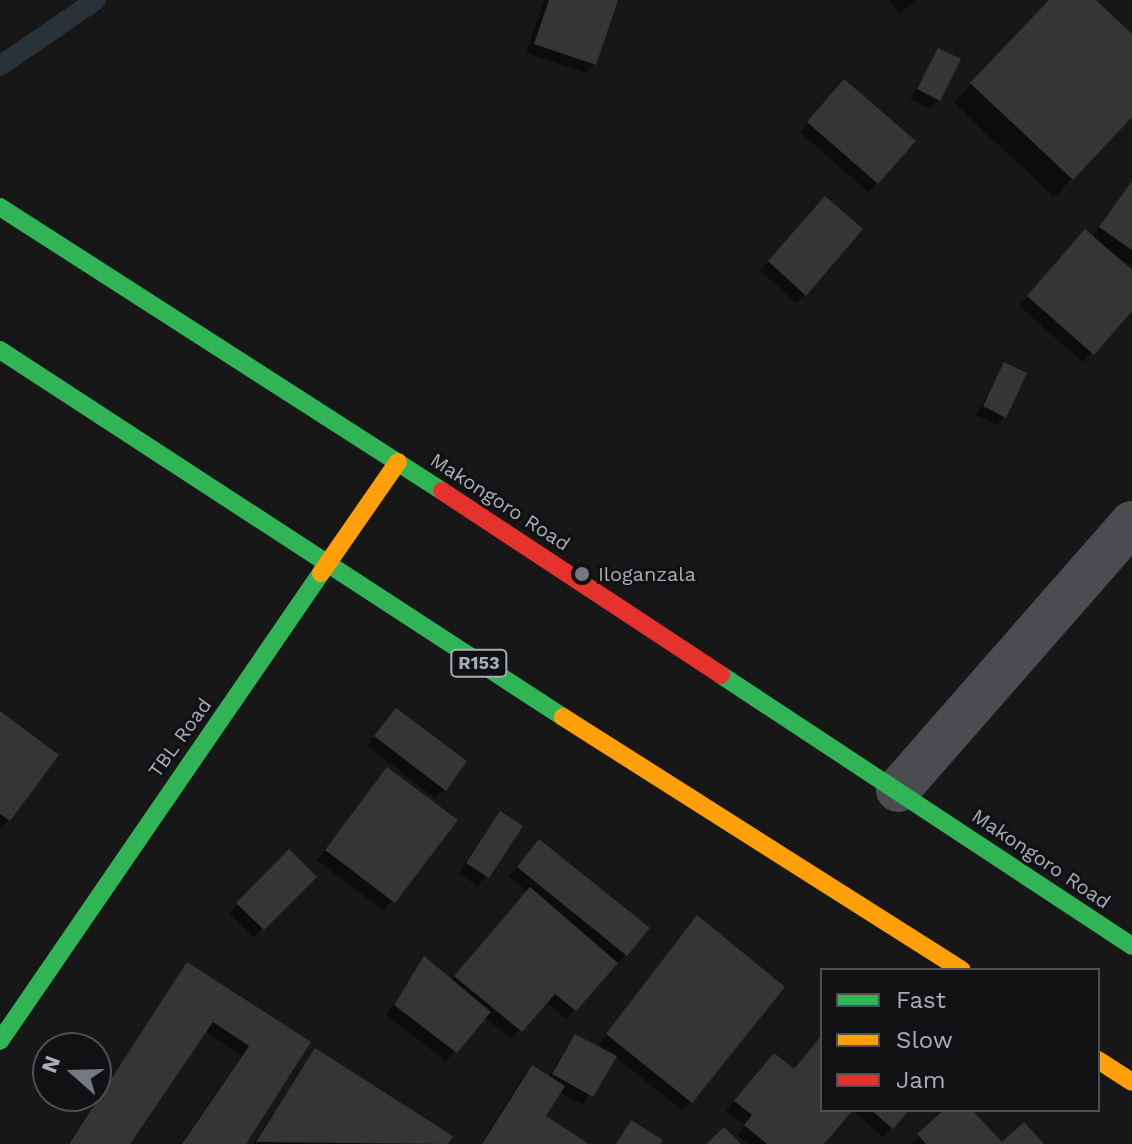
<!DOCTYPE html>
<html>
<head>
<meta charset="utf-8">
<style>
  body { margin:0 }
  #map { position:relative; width:1132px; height:1144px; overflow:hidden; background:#171717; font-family:"Work Sans",sans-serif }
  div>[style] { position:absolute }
  .shadow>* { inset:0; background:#0007 }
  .stream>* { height:20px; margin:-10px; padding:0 10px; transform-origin:10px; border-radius:10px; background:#2a3239 }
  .building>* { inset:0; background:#353536 }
  .street>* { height:44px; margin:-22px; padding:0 22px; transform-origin:22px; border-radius:22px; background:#4b4c50 }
  .fast>* { height:18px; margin:-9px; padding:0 9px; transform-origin:9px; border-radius:9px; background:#30b455 }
  .slow>* { height:18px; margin:-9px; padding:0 9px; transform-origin:9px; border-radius:9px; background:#ff9f0a }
  .jam>* { height:18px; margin:-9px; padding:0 9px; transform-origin:9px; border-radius:9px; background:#e5322d }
  .dots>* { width:22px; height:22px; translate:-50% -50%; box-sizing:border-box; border:4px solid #111113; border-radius:50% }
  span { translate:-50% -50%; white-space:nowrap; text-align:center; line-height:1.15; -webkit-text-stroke:6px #111113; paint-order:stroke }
  .shield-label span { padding:2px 6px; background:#111113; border:2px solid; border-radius:6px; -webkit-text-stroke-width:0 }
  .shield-label { font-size:18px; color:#a8adb8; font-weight:700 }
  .street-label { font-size:20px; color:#a8adb8 }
  .poi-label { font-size:20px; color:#a8adb8 }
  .left { translate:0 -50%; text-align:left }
  .legend { position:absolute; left:820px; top:968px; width:280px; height:144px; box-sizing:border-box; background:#111113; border:2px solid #4d4f55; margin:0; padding:10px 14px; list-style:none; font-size:24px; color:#a8adb8 }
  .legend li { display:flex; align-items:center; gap:16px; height:40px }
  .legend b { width:40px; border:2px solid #4d4f55 }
  .north { position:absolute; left:32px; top:1032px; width:80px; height:80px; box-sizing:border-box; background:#111113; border:2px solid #4d4f55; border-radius:50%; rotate:290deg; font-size:22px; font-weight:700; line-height:32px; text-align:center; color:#a8adb8 }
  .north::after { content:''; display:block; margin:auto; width:28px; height:36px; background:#757880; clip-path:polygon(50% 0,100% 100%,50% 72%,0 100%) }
</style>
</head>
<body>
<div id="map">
  <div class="shadow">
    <div style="clip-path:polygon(544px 0,615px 0,594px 64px,585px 73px,526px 53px)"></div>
    <div style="clip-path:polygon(890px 0,917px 0,899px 13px)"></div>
    <div style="clip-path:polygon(1050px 0,1093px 0,1132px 37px,1132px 115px,1054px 197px,954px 103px)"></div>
    <div style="clip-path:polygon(939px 50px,939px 100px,930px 109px,910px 99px)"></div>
    <div style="clip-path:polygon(836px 90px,877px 183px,868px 192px,800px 132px)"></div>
    <div style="clip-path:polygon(1132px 183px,1132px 265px,1112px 255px,1132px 272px,1132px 307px,1083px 362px,1019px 306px,1076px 240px,1092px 237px)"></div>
    <div style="clip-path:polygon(817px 207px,805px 294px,796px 303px,760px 271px)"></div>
    <div style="clip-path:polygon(1004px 364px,1005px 416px,996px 425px,976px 415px)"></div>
    <div style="clip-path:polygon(396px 710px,444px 790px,435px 798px,367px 746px)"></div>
    <div style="clip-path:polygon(0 714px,9px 820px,0 829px)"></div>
    <div style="clip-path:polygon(387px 770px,455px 821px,384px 911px,317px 860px)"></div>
    <div style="clip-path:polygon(500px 813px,520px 826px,478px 886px,458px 873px)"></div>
    <div style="clip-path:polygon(531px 850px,625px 955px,566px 1019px,546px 1002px,512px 1039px,484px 1017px,446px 1061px,386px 1015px,424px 959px,451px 981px,528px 892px,509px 877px)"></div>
    <div style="clip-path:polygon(289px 852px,314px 877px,254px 937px,229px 913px)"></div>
    <div style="clip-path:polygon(688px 927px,691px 1101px,682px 1110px,614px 1056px,583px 1105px,559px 1092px,543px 1117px,585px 1144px,481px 1144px,523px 1076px,532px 1067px,548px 1077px,575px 1036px,607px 1053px,599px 1044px)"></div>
    <div style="clip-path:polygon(187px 964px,308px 1043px,244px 1144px,181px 1144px,241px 1056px,205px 1031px,128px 1144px,68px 1144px)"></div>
    <div style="clip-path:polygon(822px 1036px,822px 1110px,850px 1110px,822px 1144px,748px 1144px,737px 1135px,745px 1125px,726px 1111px,765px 1064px,793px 1071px)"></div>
    <div style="clip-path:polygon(315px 1051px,450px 1137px,445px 1144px,253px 1144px)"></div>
    <div style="clip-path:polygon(852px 1110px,906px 1110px,883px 1137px)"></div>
    <div style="clip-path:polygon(946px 1110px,969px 1110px,1000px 1144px,911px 1144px)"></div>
  </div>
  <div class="stream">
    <div style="left:0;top:66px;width:116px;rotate:-34.5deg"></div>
  </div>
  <div class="building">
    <div style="clip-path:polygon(549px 0,618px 0,596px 65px,534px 44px)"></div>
    <div style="clip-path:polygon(1049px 0,1096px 0,1132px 34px,1132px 117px,1073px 180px,970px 83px)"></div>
    <div style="clip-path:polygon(938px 48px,961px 59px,940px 101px,917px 89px)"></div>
    <div style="clip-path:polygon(844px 79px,916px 141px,878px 184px,807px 122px)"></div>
    <div style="clip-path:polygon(1132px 181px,1132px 250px,1099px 227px)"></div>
    <div style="clip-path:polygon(825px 196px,863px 229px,806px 296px,768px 261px)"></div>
    <div style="clip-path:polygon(1085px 229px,1132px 270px,1132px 311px,1094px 355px,1027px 296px)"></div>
    <div style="clip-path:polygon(1004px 362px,1027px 373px,1006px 418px,983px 406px)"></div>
    <div style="clip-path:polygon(396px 708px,467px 761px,446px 791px,374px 736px)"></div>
    <div style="clip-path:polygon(0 711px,59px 755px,10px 821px,0 814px)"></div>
    <div style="clip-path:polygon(387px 767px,458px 820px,395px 903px,325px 850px)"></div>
    <div style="clip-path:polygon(500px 811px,523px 826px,489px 878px,466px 863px)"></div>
    <div style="clip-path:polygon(539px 839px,650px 928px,627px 956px,517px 867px)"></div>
    <div style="clip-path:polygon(289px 849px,317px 877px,264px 930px,236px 903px)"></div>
    <div style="clip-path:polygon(530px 887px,618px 963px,576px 1011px,555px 994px,522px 1032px,454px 976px)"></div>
    <div style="clip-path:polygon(697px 915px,785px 987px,692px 1103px,606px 1034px)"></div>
    <div style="clip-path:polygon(424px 956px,491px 1012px,457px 1053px,394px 1005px)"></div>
    <div style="clip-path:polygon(187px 962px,311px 1042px,246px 1144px,182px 1144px,249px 1046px,213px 1022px,130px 1144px,69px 1144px)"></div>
    <div style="clip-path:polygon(575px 1034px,617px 1056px,593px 1097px,552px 1074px)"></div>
    <div style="clip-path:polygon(822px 1035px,822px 1110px,853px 1110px,824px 1144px,767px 1144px,744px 1125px,752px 1115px,734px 1101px,774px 1053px,794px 1069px)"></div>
    <div style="clip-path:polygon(315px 1048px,453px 1136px,448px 1144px,256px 1142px)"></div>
    <div style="clip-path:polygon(532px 1065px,565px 1086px,546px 1116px,589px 1144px,482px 1144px)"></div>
    <div style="clip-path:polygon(871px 1110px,909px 1110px,893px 1129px)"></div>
    <div style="clip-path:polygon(944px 1110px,972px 1110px,1002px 1142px,1024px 1122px,1044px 1144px,926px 1144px,917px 1134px)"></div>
    <div style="clip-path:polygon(631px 1120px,663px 1140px,660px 1144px,616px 1144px)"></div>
    <div style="clip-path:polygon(724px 1127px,741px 1144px,706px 1144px)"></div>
  </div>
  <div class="street">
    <div style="left:898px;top:790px;width:355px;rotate:-48.8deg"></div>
  </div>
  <div class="fast">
    <div style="left:0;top:207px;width:525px;rotate:32.72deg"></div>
    <div style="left:0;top:350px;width:672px;rotate:33.1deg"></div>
    <div style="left:721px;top:675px;width:492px;rotate:33.4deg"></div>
    <div style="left:0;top:1041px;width:568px;rotate:-55.55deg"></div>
  </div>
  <div class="slow">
    <div style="left:321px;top:573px;width:135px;rotate:-55.3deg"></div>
    <div style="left:563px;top:717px;width:472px;rotate:32.4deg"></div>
    <div style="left:1098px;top:1060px;width:40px;rotate:32.9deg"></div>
  </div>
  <div class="jam">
    <div style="left:442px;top:491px;width:334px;rotate:33.4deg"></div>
  </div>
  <div class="dots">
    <div style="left:582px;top:574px;background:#757880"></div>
  </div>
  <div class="shield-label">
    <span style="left:479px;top:663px">R153</span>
  </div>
  <div class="street-label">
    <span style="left:500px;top:502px;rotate:33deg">Makongoro Road</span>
    <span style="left:180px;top:738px;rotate:-54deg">TBL Road</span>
    <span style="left:1041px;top:859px;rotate:34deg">Makongoro Road</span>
  </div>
  <div class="poi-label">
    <span class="left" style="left:598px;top:574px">Iloganzala</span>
  </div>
  <ul class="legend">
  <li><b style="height:10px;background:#30b455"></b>Fast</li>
  <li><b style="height:10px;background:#ff9f0a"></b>Slow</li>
  <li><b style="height:10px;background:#e5322d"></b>Jam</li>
  </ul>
  <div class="north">N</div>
</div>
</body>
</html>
